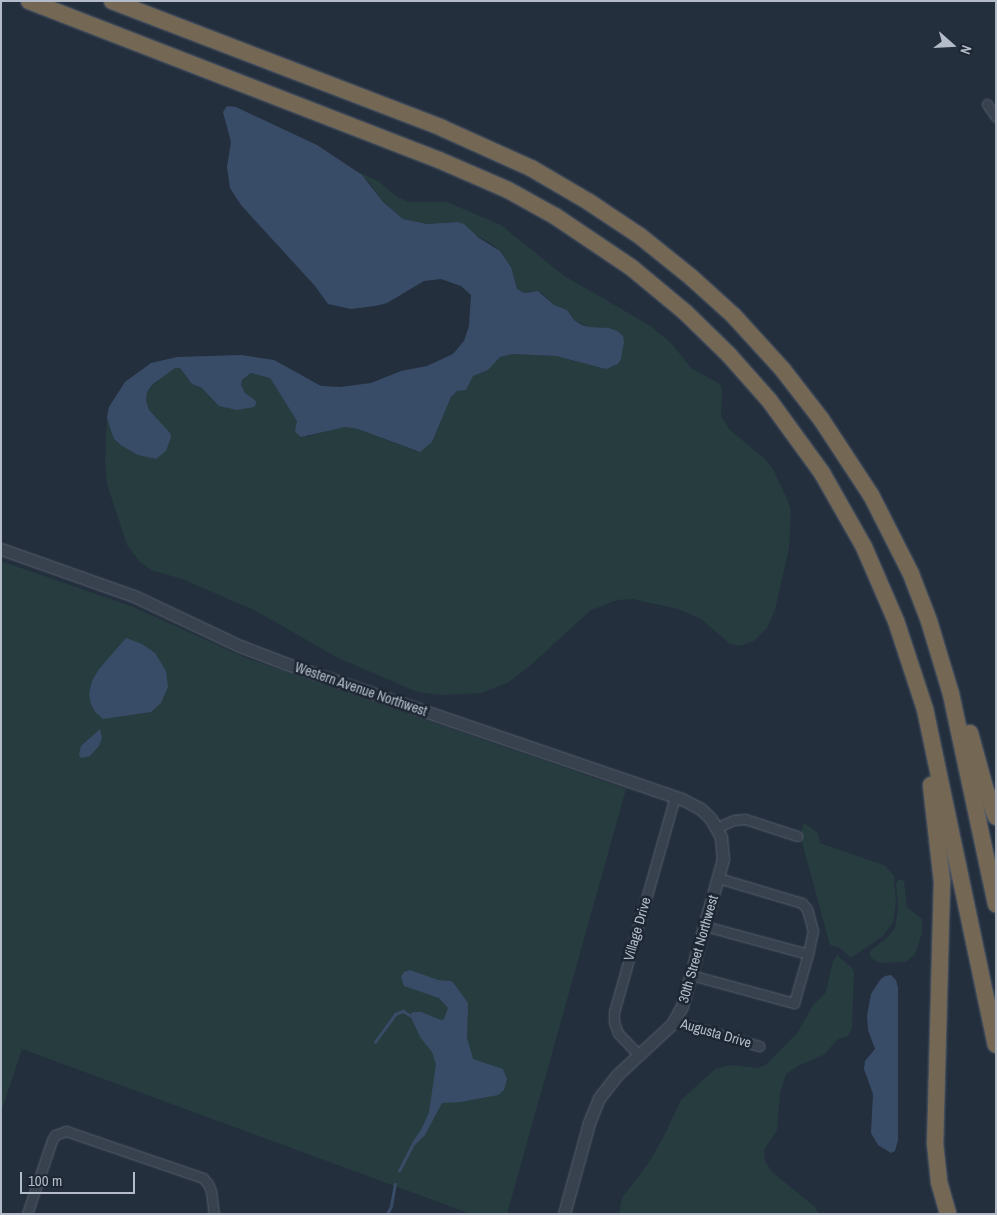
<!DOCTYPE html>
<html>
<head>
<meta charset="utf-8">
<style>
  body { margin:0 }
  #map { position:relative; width:997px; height:1215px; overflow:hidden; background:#242f3e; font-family:"Archivo Narrow",sans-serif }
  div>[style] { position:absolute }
  .green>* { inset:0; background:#263c3f }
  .water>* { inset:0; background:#394c67 }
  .stream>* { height:2.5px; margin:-1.25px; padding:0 1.25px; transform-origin:1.25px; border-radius:1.25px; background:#394c67 }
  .roads { filter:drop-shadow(0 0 1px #565f6c) drop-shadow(0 0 1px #565f6c) }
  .minor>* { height:9px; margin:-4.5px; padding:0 4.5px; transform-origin:4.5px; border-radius:4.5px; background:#38414e }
  .tertiary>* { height:11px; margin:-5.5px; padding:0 5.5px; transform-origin:5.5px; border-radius:5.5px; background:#38414e }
  .motorway>* { height:16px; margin:-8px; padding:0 8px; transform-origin:8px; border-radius:8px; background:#746855 }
  span { translate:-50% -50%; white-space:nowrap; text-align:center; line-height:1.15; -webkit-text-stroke:5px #1d2633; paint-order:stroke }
  .street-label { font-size:14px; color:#b4bcc9 }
  .frame { position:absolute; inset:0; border:2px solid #b4bcc9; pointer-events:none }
  .north { position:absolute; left:927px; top:20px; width:50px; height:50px; -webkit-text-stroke:4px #1d2633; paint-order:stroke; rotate:109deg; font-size:14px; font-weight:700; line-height:20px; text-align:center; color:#b4bcc9 }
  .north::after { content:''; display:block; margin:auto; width:18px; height:22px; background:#b4bcc9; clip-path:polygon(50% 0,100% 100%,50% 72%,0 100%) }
  .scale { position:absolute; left:20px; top:1172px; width:115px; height:22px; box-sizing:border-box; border:2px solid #b4bcc9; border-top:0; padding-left:6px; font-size:15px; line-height:18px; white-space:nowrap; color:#b4bcc9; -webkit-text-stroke:4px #1d2633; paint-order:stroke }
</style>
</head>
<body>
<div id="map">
  <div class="green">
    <div style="clip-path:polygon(356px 171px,378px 181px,396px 196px,408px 202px,447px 202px,501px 225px,563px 275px,652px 327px,672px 344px,691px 368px,720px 384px,722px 389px,721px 416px,730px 430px,765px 459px,773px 469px,787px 499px,791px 511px,789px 548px,775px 610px,767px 628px,754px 641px,739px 646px,730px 644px,701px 619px,678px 609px,633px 599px,617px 600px,591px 610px,532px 664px,509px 682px,481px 693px,442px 695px,417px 692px,336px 657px,256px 611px,182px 579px,151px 570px,140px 562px,127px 545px,107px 484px,105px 460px,107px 417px,114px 439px,122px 446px,138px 455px,156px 459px,146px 401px,147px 392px,163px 375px,175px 368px,180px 368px,192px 384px,202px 388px,245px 393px,241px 385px,242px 380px,251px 373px,270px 378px,297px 421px,297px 428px,307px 437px,333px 428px,345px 427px,358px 429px,416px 451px,432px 442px,451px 397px,473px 376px,488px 370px,500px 357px,513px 354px,556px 356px,590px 365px,613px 367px,621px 359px,601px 327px,589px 327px,574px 320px,567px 310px,554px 305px,542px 293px,531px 291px,524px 293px,517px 289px,511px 267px,500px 251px,492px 244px,452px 222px,427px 224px,403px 219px,383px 202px,368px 181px)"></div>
    <div style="clip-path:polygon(1px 561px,131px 606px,246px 658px,626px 789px,507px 1214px,471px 1214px,22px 1049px,1px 1112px)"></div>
    <div style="clip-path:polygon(804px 823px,818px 833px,820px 843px,886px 866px,894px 876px,896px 902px,893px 922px,883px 936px,851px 958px,840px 948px,830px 945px,800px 835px)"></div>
    <div style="clip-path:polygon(899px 879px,904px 881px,907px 907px,922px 919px,922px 933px,915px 954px,906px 962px,880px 963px,871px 958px,869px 952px,888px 937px,895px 928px,898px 909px,896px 884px)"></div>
    <div style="clip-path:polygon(837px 955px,852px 968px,854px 972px,852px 1028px,848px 1036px,838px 1039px,825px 1054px,798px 1066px,786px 1074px,780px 1094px,777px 1130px,764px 1150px,765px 1161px,772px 1172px,815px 1207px,819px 1214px,619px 1214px,622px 1198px,648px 1164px,665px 1134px,681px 1100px,715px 1069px,731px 1065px,757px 1068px,766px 1065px,798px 1032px,813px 1005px,826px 992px,833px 961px)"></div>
  </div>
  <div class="water">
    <div style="clip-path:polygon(227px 106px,236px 107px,317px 145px,362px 175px,383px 202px,403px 219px,427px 224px,458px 222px,464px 224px,479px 238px,500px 251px,511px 267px,517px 289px,524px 293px,538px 291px,554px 305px,567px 310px,574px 320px,582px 325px,589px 327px,609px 328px,617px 331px,623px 336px,624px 342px,621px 359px,618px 364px,606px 369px,556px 356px,513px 354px,500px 357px,488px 370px,473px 376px,466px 390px,457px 391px,451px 397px,432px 442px,420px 452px,358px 429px,345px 427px,301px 437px,295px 432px,297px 421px,270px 378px,251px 373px,242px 380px,241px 385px,245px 393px,256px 401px,256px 404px,254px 407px,237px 410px,219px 406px,202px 388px,192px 384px,180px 368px,175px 368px,153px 384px,147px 392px,146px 401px,149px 410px,170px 433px,171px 437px,166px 451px,156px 459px,138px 455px,122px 446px,114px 439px,110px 428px,107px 417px,109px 407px,125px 382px,151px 363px,177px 357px,241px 355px,274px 360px,321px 386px,340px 387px,371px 383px,401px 371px,427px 366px,453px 354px,464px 341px,469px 326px,471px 295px,461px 286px,441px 279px,424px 281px,387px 303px,375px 306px,351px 309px,328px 304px,315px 286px,241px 205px,230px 188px,227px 167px,231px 142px,223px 112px)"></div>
    <div style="clip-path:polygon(126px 638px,142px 644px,155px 653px,166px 671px,168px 687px,161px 703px,151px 712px,103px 719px,95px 712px,91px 704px,89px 694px,92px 681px,99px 669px)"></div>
    <div style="clip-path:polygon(100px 729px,102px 738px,99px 746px,90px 756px,81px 758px,79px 755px,81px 746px)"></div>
    <div style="clip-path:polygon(410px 970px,438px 980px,451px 981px,455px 985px,468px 1003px,467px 1038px,473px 1059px,503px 1069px,507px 1079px,504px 1090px,498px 1095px,461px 1102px,442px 1103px,425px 1135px,414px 1146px,412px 1146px,412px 1143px,422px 1128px,429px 1112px,436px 1064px,432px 1052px,420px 1037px,410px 1015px,413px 1012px,421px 1012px,441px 1020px,444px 1019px,448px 1008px,439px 998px,404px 986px,401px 977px,404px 972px)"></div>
    <div style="clip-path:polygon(891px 975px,896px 980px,898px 988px,898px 1140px,895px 1151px,891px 1153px,878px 1145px,871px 1133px,873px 1094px,864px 1069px,865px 1061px,875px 1049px,868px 1030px,867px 1016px,871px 994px,880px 980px,885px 976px)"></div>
  </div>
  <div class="stream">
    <div style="left:375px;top:1042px;width:34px;rotate:-54deg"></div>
    <div style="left:395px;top:1014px;width:9px;rotate:-21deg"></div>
    <div style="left:403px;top:1011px;width:8px;rotate:30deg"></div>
    <div style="left:399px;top:1171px;width:28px;rotate:-63deg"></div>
    <div style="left:387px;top:1214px;width:9px;rotate:-63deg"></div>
    <div style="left:391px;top:1206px;width:22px;rotate:-80deg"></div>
  </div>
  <div class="roads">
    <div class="minor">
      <div style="left:987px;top:104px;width:16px;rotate:55deg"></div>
      <div style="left:718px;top:827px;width:17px;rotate:-24deg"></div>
      <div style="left:734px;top:820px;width:11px;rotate:-5deg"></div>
      <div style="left:745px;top:819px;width:55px;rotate:18.1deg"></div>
      <div style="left:705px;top:926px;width:107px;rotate:15.2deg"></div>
      <div style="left:691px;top:975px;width:107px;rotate:15.2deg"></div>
      <div style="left:794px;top:1003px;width:51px;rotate:-74.1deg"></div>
      <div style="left:808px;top:954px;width:24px;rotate:-78deg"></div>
      <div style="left:813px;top:931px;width:23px;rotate:-105deg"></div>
      <div style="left:807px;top:909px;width:8px;rotate:-130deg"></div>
      <div style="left:802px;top:903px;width:88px;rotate:-163.4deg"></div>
      <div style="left:674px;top:1021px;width:89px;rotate:16.4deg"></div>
      <div style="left:639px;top:1055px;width:30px;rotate:-134deg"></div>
      <div style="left:618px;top:1033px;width:12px;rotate:-110deg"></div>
      <div style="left:614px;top:1022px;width:10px;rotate:-90deg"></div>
      <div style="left:614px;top:1012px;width:224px;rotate:-74.2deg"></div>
      <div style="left:27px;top:1214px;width:78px;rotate:-71.3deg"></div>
      <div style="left:52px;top:1140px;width:6px;rotate:-59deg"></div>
      <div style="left:55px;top:1135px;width:12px;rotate:-20deg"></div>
      <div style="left:66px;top:1131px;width:145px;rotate:18.9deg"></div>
      <div style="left:203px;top:1178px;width:8px;rotate:50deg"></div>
      <div style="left:208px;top:1184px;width:8px;rotate:67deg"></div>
      <div style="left:211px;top:1191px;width:23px;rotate:83deg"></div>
    </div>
    <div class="tertiary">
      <div style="left:1px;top:549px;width:141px;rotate:19.5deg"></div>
      <div style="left:134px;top:596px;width:117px;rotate:25.3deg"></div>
      <div style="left:240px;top:646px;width:50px;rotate:21deg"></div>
      <div style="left:287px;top:664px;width:417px;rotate:18.9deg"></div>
      <div style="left:682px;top:799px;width:21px;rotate:28deg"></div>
      <div style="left:701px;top:809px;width:14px;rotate:45deg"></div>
      <div style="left:711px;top:819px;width:21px;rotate:61deg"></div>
      <div style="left:721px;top:837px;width:22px;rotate:85deg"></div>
      <div style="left:723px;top:859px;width:153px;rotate:105.6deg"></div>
      <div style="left:682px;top:1006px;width:21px;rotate:119deg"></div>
      <div style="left:672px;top:1024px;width:75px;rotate:137.2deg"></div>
      <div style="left:617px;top:1075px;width:29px;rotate:128deg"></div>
      <div style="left:599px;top:1098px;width:27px;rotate:112deg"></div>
      <div style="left:589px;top:1123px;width:94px;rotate:105.4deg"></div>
    </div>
    <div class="motorway">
      <div style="left:29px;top:1px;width:440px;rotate:21.2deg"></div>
      <div style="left:439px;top:160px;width:75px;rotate:23.5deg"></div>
      <div style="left:508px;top:190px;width:54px;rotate:29deg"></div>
      <div style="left:555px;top:216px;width:93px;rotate:34deg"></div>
      <div style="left:632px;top:268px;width:69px;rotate:39.7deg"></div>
      <div style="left:685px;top:312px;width:62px;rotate:44.3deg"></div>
      <div style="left:729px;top:355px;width:60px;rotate:48.4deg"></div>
      <div style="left:769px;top:400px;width:90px;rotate:54deg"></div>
      <div style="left:822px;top:473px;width:85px;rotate:60.4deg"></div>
      <div style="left:864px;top:547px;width:81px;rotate:66.6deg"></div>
      <div style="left:896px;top:621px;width:93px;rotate:71.8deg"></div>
      <div style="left:925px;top:709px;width:343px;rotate:78.1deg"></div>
      <div style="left:112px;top:1px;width:354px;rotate:21deg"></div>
      <div style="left:442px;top:128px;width:98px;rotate:24.2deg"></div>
      <div style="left:531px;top:168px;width:67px;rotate:30.4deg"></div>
      <div style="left:589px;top:202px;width:61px;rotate:33.7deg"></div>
      <div style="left:640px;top:236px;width:67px;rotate:38.9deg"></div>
      <div style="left:692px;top:278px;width:55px;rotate:42.1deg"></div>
      <div style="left:733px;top:315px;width:74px;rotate:47.7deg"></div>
      <div style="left:783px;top:370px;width:62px;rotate:52.2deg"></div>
      <div style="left:821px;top:419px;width:91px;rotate:56.7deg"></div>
      <div style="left:871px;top:495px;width:89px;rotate:63.1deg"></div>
      <div style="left:911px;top:574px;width:50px;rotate:69deg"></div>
      <div style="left:929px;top:621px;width:76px;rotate:73.2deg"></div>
      <div style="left:951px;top:694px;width:215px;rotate:77.9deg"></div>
      <div style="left:970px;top:733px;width:57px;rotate:74.7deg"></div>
      <div style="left:985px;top:788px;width:31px;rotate:69deg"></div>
      <div style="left:931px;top:785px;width:97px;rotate:83.5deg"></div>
      <div style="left:942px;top:881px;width:262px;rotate:91.5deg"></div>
      <div style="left:935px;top:1143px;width:39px;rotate:84deg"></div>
      <div style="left:939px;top:1182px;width:33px;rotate:74deg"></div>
    </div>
  </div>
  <div class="street-label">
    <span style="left:361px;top:689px;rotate:19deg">Western Avenue Northwest</span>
    <span style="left:637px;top:929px;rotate:-74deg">Village Drive</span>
    <span style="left:698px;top:949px;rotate:-74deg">30th Street Northwest</span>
    <span style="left:716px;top:1033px;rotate:16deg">Augusta Drive</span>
  </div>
  <div class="frame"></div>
  <div class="north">N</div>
  <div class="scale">100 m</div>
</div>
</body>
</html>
